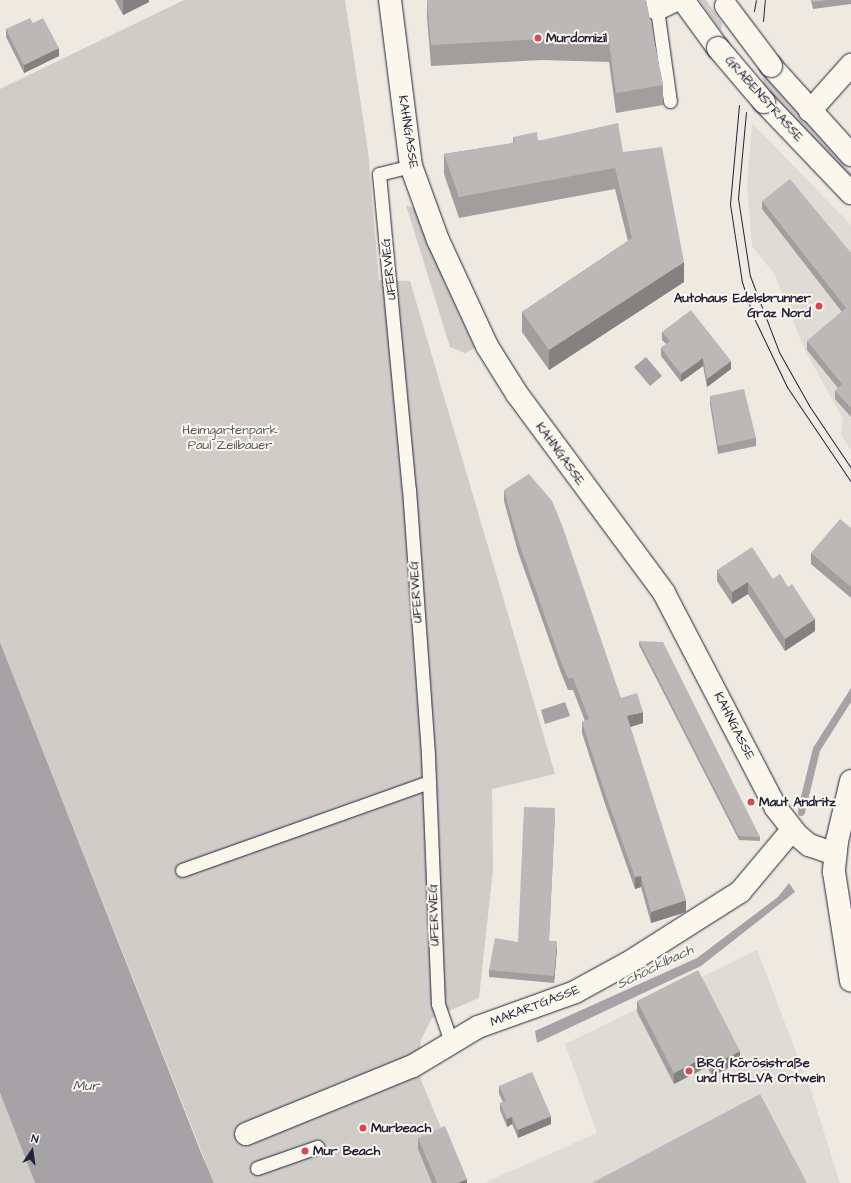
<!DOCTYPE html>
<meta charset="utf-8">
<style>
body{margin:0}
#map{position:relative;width:851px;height:1183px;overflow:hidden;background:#eeeae2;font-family:"Architects Daughter",sans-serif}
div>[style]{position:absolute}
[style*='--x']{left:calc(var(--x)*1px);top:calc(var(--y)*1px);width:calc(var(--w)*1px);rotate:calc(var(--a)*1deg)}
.built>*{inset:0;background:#dfdbd5}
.green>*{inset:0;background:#d0cdc9}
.water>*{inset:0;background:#a6a3a7}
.stream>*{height:7px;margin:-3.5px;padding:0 3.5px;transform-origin:3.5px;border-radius:3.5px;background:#a6a3a7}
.roads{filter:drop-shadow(0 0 1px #22223b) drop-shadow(0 0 1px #22223b)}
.service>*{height:13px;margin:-6.5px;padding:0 6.5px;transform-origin:6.5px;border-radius:6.5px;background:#fbf7ec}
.minor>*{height:22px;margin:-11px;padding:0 11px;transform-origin:11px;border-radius:11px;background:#fbf7ec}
.tertiary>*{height:22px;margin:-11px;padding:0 11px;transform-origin:11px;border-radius:11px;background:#fbf7ec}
.primary>*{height:22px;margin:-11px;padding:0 11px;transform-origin:11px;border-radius:11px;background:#fbf7ec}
.tram>*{height:1px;margin:-0.5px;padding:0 0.5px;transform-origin:0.5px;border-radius:0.5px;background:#22223b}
.bridges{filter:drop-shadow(0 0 1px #22223b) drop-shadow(0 0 1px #22223b)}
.primary-bridge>*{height:22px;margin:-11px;padding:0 11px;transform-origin:11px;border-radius:11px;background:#fbf7ec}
.wall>*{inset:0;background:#a29e9e}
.shaded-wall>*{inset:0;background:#848181}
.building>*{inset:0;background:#bcb8b8}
.dots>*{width:11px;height:11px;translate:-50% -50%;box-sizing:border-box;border:2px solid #fbf7ec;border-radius:50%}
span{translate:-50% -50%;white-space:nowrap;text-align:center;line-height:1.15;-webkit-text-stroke:4px #fbf7ec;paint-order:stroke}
.poi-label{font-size:13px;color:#22223b;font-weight:700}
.left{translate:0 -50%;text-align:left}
.right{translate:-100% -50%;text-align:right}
.street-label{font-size:13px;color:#22223b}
.park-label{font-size:13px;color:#565566}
.water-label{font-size:14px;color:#575666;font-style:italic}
.north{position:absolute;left:12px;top:1131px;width:40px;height:40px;-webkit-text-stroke:3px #fbf7ec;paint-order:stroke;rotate:13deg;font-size:11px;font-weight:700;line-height:16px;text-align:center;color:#22223b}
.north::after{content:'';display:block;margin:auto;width:14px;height:18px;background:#22223b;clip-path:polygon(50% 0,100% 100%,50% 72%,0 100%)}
</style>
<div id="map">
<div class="built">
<div style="clip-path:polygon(752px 123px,851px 225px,851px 450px,841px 435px,843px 419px,805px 350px,775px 275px,752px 246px,747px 185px)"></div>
<div style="clip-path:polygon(757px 950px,811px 1091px,840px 1183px,484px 1183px,597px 1133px,565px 1044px)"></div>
</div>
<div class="green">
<div style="clip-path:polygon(184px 0,345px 0,368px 151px,379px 280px,410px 281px,555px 774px,492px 789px,493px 870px,479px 998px,432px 1018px,421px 1040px,420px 1051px,255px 1118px,276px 1134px,293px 1122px,419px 1075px,464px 1183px,214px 1183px,0 642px,0 89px)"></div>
<div style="clip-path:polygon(699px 0,706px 0,722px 23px,721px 31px)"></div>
<div style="clip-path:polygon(764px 75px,851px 172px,851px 180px,762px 83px)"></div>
<div style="clip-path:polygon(406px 205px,418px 210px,444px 281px,475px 348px,465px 353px,450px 347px)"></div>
<div style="clip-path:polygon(0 1093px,35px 1183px,0 1183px)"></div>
</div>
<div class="water">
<div style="clip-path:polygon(646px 357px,662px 376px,650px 386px,634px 367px)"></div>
<div style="clip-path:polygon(0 642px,200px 1150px,214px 1183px,35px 1183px,0 1093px)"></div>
<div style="clip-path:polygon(851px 688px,851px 702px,820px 751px,806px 808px,798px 809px,813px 748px)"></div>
<div style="clip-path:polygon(565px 702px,570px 716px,545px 724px,541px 710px)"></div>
<div style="clip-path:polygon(789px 883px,795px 892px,701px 966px,537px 1043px,535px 1031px,697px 958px,778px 897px)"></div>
</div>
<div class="stream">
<div style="--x:801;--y:812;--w:13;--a:-77"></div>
</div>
<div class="roads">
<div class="service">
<div style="--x:657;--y:9;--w:93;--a:82"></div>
<div style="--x:411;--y:166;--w:33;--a:166"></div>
<div style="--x:379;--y:174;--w:316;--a:84.6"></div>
<div style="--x:409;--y:489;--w:268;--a:85.9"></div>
<div style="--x:428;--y:756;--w:248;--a:87.7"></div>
<div style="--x:438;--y:1004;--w:39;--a:71"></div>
<div style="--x:182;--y:870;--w:262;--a:-19.6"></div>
<div style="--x:257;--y:1168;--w:64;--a:-19.3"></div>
</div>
<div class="minor">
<div style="--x:390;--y:0;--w:167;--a:82.8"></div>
<div style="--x:411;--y:166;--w:79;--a:70"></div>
<div style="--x:438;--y:240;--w:117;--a:65.2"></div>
<div style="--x:487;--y:346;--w:57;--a:58"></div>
<div style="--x:517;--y:394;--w:247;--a:53.5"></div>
<div style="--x:664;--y:593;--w:242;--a:62.5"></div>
<div style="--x:776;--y:808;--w:34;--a:52"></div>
<div style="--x:797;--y:835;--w:16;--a:40"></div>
<div style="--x:809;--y:845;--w:28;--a:19"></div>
<div style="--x:638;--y:0;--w:21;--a:25"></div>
<div style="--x:657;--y:9;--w:21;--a:-25"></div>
<div style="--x:810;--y:111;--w:62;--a:-48.3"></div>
<div style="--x:246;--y:1134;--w:180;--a:-22.2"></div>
<div style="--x:413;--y:1066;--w:76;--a:-31"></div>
<div style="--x:478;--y:1027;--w:103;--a:-19.8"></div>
<div style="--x:575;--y:992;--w:60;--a:-28.7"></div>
<div style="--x:628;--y:963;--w:133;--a:-32.4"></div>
<div style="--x:740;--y:892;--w:81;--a:-50"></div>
</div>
<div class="tertiary">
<div style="--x:851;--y:781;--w:62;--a:103.1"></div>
<div style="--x:837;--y:841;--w:31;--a:96"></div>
<div style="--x:834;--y:872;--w:110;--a:81.1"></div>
</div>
<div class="primary">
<div style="--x:683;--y:0;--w:59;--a:53.9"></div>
<div style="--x:771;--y:66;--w:120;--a:48"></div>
<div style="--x:764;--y:102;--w:126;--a:46.3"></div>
</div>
</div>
<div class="tram">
<div style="--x:754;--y:11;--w:11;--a:-80"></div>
<div style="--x:763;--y:21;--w:21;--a:-85"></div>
<div style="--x:739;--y:105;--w:99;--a:95.2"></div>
<div style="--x:730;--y:204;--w:79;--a:81.3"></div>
<div style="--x:742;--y:282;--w:36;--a:72"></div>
<div style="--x:753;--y:316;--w:79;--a:64.4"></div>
<div style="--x:787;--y:387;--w:115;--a:56"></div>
<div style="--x:746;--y:112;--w:86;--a:95.3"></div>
<div style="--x:738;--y:198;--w:79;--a:81.3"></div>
<div style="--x:750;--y:276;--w:81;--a:69.1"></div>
<div style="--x:779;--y:352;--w:63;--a:60.6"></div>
<div style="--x:810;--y:407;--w:73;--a:56.1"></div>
</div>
<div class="bridges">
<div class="primary-bridge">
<div style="--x:726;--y:6;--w:75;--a:53.1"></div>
<div style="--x:718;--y:48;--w:71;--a:49.6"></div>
</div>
</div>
<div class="wall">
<div style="clip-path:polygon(115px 0,149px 0,149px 2px,123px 15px)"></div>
<div style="clip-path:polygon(427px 0,646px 0,663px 85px,663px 105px,616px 113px,609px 62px,542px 60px,431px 66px,427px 17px)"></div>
<div style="clip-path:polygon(811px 0,851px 0,851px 4px,813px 9px)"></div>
<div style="clip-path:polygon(33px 23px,59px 56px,24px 73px,6px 37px,6px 29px)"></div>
<div style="clip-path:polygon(513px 137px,623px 152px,684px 282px,549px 370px,522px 332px,522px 312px,628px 241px,615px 189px,459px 218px,444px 174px,444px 154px,513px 143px)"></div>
<div style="clip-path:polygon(762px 201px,851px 253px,851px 417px,835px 399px,835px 391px,838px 388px,807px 350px,807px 341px,842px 312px,762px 209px)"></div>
<div style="clip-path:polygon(662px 332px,731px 369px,707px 387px,703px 366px,681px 382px,661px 356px,661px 348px,666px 344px,662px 340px)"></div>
<div style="clip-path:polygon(710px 396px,756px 438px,756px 446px,718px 454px,710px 404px)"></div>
<div style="clip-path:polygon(504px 490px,621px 698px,643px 723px,630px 727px,686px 912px,651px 923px,641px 887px,635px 889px,605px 804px,582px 733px,582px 722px,585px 721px,573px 690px,568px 690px,561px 673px,518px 552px,504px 501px)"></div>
<div style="clip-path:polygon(851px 528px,851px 598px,811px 564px,811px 553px)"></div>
<div style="clip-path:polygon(717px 570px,773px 579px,815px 631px,785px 651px,748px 594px,732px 604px,717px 581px)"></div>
<div style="clip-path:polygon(639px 641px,760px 837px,760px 841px,739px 840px,639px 645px)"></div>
<div style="clip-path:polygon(555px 815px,549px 941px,557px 948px,554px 983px,489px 977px,489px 970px,518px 942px)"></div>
<div style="clip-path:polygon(637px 1001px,740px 1062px,712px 1076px,707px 1067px,674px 1084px,637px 1012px)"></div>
<div style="clip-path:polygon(499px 1086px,551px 1124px,518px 1138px,512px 1124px,507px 1127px,500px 1110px,500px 1103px,503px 1102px,499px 1094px)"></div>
<div style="clip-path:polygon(418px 1138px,467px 1183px,432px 1183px,418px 1149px)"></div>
</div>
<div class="shaded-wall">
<div style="clip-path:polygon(123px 0,149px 0,149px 2px,123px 15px)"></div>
<div style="clip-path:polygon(59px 48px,59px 56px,24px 73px,24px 65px)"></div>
<div style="clip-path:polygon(684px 262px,684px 282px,549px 370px,549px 350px)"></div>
<div style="clip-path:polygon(703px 358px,703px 366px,681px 382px,681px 374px)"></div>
<div style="clip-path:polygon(731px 361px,731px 369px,707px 387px,707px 379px)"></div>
<div style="clip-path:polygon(748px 582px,748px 594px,732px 604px,732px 592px)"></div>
<div style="clip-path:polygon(815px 619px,815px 631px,785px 651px,785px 639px)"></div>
<div style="clip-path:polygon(643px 712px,643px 723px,627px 728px,627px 716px)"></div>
<div style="clip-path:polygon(641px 876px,641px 887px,635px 889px,635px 877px)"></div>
<div style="clip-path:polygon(686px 900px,686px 912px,651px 923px,651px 912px)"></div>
<div style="clip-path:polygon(557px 941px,557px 948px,554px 983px,554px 976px)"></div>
<div style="clip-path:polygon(740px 1051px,740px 1062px,712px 1076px,712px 1065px)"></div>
<div style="clip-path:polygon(707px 1056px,707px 1067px,674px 1084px,674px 1073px)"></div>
<div style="clip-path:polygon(551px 1116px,551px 1124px,518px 1138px,518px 1130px)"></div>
<div style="clip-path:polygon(512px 1117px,512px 1124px,507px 1127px,507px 1119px)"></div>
<div style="clip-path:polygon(467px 1179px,467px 1183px,458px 1183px)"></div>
</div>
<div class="building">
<div style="clip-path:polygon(427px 0,646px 0,663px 85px,616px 93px,609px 42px,542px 39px,431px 45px)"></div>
<div style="clip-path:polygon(812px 0,828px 0,813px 2px)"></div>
<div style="clip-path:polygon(30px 18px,33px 23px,43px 18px,59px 48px,24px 65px,6px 29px)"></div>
<div style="clip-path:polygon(618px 123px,623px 152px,662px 147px,684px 262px,549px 350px,522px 312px,632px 238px,615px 168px,459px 197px,444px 154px,515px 143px,513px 137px,537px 132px,538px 141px)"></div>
<div style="clip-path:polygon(790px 179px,851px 253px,851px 408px,835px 391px,842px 384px,807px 341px,846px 308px,762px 201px)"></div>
<div style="clip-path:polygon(691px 310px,731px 361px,707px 379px,703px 358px,681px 374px,661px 348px,670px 341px,662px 332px)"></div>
<div style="clip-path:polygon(744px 389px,756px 438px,718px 446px,710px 396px)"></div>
<div style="clip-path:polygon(529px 474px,552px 501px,562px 525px,621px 698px,637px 693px,643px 712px,627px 716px,686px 900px,651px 912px,641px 876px,635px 877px,605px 793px,582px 722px,589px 719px,573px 678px,568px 678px,561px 662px,518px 540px,504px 490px)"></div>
<div style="clip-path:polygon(840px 519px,851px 528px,851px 587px,811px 553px)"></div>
<div style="clip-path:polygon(752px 547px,773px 579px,780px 574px,788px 587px,792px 584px,815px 619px,785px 639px,748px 582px,732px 592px,717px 570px)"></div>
<div style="clip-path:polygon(639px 641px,663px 642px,760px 837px,739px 836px)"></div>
<div style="clip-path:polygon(524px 807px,555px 808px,549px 941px,557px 941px,554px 976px,489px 970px,495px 938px,518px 942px)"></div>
<div style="clip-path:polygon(698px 970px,740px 1051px,712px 1065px,707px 1056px,674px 1073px,637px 1001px)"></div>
<div style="clip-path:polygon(532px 1072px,551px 1116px,518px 1130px,512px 1117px,507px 1119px,500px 1103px,506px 1101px,499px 1086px)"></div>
<div style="clip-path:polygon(760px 1094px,807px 1183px,592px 1183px)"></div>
<div style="clip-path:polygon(445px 1126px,467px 1179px,458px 1183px,437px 1183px,418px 1138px)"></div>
</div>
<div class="dots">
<div style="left:538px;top:38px;background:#d1495b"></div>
<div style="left:819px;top:306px;background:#d1495b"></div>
<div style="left:751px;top:802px;background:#d1495b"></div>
<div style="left:689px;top:1071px;background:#d1495b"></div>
<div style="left:363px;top:1128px;background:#d1495b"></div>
<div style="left:305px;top:1151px;background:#d1495b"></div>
</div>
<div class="poi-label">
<span class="left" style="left:546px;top:38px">Murdomizil</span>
<span class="right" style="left:811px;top:306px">Autohaus Edelsbrunner<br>Graz Nord</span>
<span class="left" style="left:759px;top:802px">Maut Andritz</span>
<span class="left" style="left:697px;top:1071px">BRG Körösistraße<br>und HTBLVA Ortwein</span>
<span class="left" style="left:371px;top:1128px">Murbeach</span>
<span class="left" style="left:313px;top:1151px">Mur Beach</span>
</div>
<div class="street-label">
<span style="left:764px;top:99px;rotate:48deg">GRABENSTRASSE</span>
<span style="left:408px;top:132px;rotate:81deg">KAHNGASSE</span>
<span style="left:389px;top:269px;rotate:-96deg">UFERWEG</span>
<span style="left:560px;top:454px;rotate:54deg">KAHNGASSE</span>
<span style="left:416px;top:592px;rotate:-94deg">UFERWEG</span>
<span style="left:734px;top:726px;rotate:63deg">KAHNGASSE</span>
<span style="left:434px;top:915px;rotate:-92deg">UFERWEG</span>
<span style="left:535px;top:1006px;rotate:-21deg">MAKARTGASSE</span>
</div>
<div class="park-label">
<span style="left:230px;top:438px">Heimgartenpark<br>Paul Zeilbauer</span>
</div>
<div class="water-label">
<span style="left:655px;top:967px;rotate:-26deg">Schöcklbach</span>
<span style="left:86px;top:1086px">Mur</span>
</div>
<div class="north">N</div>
</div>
